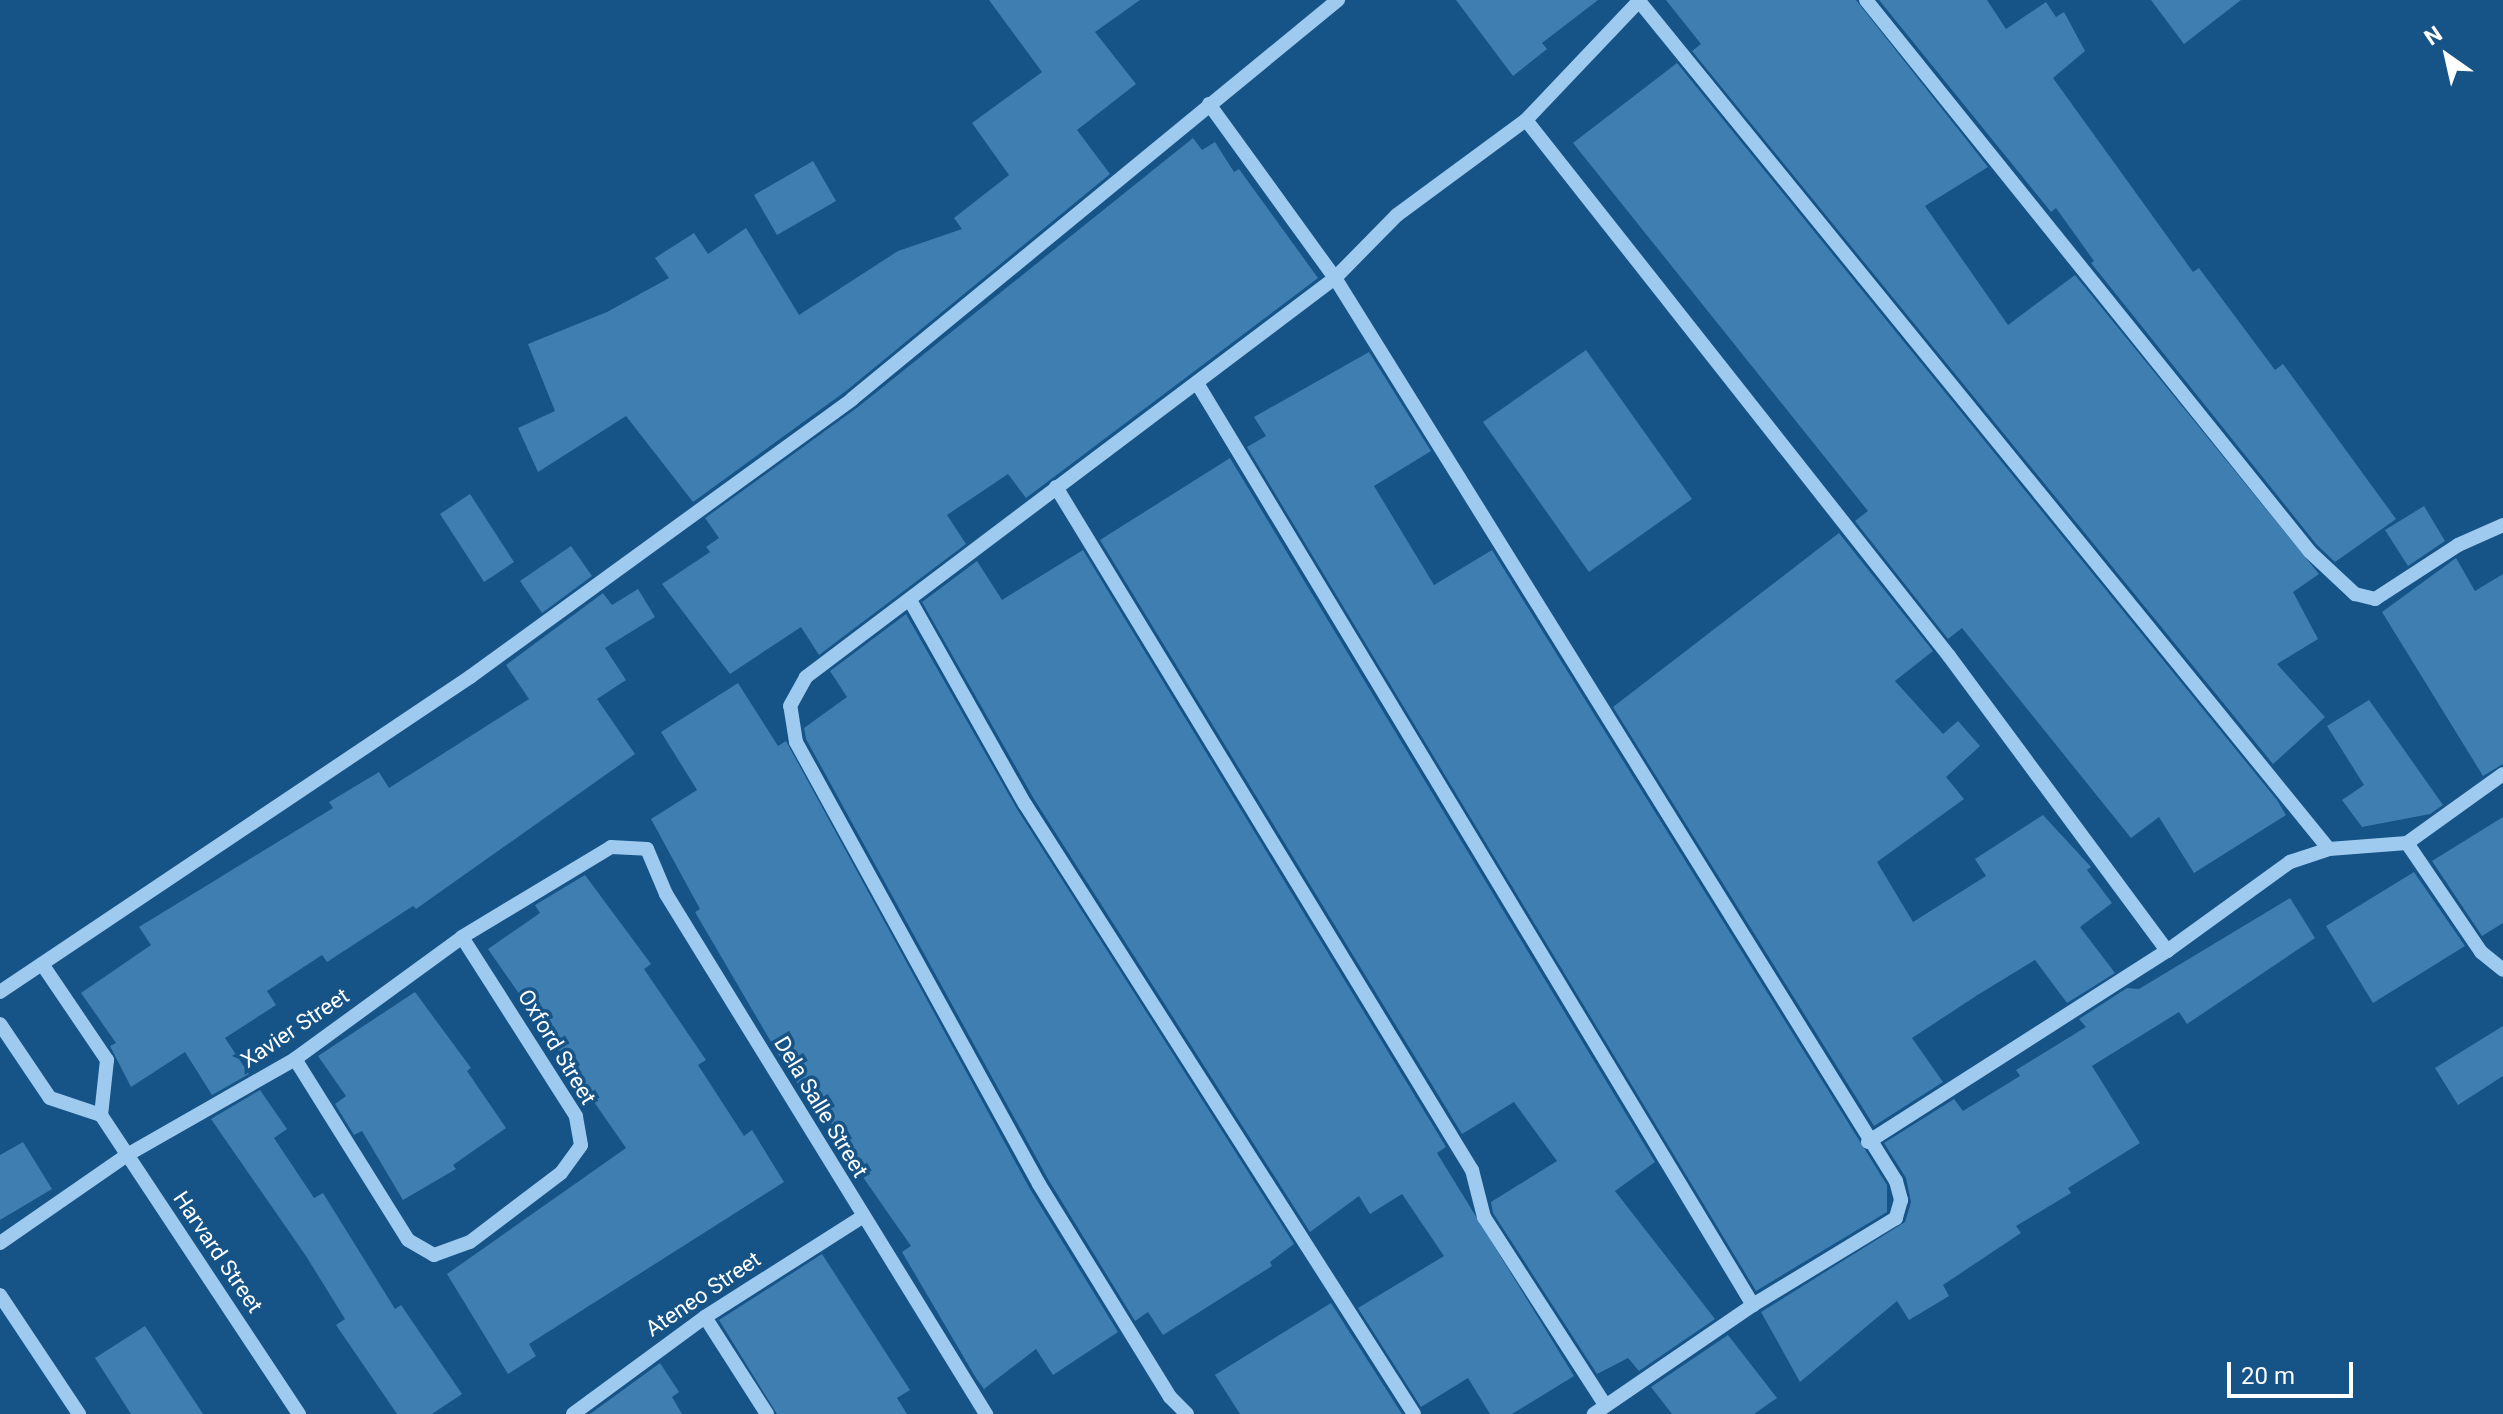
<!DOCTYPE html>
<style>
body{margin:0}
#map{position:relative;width:2503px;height:1414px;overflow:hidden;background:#165387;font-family:Roboto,sans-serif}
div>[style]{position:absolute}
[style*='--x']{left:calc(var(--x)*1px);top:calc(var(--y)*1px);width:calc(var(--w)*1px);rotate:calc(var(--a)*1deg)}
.building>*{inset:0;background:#3e7eb1}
.minor>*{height:14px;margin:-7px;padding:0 7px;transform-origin:7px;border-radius:7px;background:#9dcaee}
span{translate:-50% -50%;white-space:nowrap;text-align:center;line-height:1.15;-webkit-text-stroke:7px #165387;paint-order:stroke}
.street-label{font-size:22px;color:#fff}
.north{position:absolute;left:2407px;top:16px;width:80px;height:80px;-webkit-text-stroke:6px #165387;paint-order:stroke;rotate:326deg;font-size:22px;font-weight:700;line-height:32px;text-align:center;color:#fff}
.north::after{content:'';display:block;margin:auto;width:28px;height:36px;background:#fff;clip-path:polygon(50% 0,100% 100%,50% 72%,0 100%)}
.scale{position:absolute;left:2227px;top:1362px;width:126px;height:36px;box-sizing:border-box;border:4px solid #fff;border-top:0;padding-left:10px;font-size:24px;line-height:28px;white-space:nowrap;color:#fff;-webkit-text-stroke:6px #165387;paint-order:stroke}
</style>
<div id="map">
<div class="building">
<div style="clip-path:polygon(989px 0,1140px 0,1095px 32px,1136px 84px,1077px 130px,1110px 174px,846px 391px,693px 502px,626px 416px,538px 472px,518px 428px,555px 411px,528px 344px,607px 312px,669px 278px,655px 258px,694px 233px,708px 254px,746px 228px,799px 315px,898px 251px,962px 229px,954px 218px,1009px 175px,972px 123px,1042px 72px)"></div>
<div style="clip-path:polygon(1456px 0,1598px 0,1542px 43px,1547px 49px,1513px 76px)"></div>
<div style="clip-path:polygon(1666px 0,1856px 0,1988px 167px,1925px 206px,2008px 325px,2075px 275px,2319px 574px,2293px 592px,2318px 639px,2277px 664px,2325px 717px,2273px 764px,1692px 51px,1701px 44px)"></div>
<div style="clip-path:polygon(1879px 0,1987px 0,2006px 29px,2046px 2px,2056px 17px,2064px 12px,2085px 51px,2053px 78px,2193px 272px,2199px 268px,2275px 370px,2283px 364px,2396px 519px,2335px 562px,2317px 545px,2091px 263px,2094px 261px,2056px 208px,2051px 212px)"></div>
<div style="clip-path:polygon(2151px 0,2241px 0,2184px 44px)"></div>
<div style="clip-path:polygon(1677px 63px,2277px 800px,2286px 815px,2194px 873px,2159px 817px,2131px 838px,1962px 628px,1948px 639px,1855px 521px,1868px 511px,1573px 143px)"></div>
<div style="clip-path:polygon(1193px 138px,1202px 150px,1215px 142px,1234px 172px,1239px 169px,1318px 278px,1026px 498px,1008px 474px,947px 515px,966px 544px,819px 655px,801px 627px,730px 674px,662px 584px,710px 552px,706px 547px,719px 538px,705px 518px,858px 407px)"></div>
<div style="clip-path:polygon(813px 161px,836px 201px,777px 235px,754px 195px)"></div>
<div style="clip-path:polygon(1586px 350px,1692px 499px,1589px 572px,1483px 422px)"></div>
<div style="clip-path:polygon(1369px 352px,1431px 451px,1374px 486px,1434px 585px,1492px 550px,1887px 1185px,1887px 1212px,1756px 1291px,1247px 447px,1266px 436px,1254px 417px)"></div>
<div style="clip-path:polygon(1230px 458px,1655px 1162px,1615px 1191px,1715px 1319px,1639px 1371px,1628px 1358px,1597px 1374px,1493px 1213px,1491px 1202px,1557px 1161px,1514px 1102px,1462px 1134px,1100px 540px)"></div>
<div style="clip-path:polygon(470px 494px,514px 562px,484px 582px,440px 514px)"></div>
<div style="clip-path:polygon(2424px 506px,2445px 541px,2408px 566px,2385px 530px)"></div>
<div style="clip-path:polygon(1839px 533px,1933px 651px,1895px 681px,1943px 734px,1958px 721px,1980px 746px,1946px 777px,1964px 799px,1877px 862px,1913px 922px,1986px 876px,1975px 859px,2043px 815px,2091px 867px,2087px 870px,2112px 903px,2080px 927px,2115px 973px,2067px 1003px,2035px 960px,1976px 996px,1912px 1038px,1943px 1082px,1874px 1126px,1613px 707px)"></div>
<div style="clip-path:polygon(571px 546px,592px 576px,542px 613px,520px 581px)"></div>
<div style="clip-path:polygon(1083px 550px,1446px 1147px,1437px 1153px,1574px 1376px,1512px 1414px,1490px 1414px,1468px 1378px,1421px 1407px,1358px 1308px,1444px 1256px,1402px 1194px,1370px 1214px,1359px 1196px,1310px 1232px,1034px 799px,922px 602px,977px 561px,1002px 600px)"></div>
<div style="clip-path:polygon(2456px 558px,2475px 591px,2503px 574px,2503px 764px,2483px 776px,2382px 612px)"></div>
<div style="clip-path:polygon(638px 589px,655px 617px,605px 648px,626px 680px,597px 699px,635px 754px,416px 909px,413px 906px,327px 962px,322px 955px,267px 991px,276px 1005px,225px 1038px,249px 1074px,212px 1095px,185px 1052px,131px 1087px,110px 1046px,116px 1043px,81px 993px,151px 945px,139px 927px,333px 808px,329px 802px,379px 772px,389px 788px,529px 699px,506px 665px,603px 593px,612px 605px)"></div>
<div style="clip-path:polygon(906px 614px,1017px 809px,1294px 1244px,1270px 1262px,1272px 1266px,1163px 1335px,1148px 1312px,1135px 1321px,1048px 1179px,806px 739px,804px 728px,847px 697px,830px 671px)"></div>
<div style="clip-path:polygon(738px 683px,778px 746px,786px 741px,1030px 1189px,1118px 1332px,1053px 1375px,1036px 1349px,984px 1389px,976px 1378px,902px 1252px,911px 1246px,784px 1064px,695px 912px,700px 909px,651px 819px,697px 790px,661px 732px)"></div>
<div style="clip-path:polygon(2369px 700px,2443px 805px,2430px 814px,2362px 827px,2342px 800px,2364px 785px,2327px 726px)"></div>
<div style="clip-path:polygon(2503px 817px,2503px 923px,2482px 936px,2432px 861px)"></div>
<div style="clip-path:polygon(2414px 872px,2465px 946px,2373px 1003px,2326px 926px)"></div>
<div style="clip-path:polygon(585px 875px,651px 964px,644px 969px,706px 1060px,698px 1065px,744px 1136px,752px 1130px,784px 1182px,529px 1344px,536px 1356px,508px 1374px,447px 1274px,626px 1148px,488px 949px,540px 913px,535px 905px)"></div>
<div style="clip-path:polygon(2290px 898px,2315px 938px,2187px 1024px,2179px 1012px,2092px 1066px,2140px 1143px,2068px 1188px,2071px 1193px,2016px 1226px,2021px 1233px,1943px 1285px,1949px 1296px,1909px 1320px,1897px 1301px,1800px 1382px,1761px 1312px,1905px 1222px,1911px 1202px,1906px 1178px,1884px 1143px,1954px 1099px,1963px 1111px,2020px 1076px,2016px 1070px,2086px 1027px,2079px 1019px,2127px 988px,2139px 989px)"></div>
<div style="clip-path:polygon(415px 992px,471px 1068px,467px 1071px,506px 1128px,453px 1165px,456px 1169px,403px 1200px,362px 1131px,354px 1135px,335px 1104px,346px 1096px,318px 1056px)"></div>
<div style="clip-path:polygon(2503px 1026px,2503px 1076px,2458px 1105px,2435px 1068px)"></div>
<div style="clip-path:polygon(260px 1090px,287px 1129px,274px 1138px,314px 1198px,323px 1193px,395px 1309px,401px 1305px,462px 1394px,432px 1414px,397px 1414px,336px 1325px,345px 1319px,306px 1256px,211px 1119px)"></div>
<div style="clip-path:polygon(23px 1142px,52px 1189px,0 1220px,0 1155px)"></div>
<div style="clip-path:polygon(822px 1254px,910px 1390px,897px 1398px,907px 1414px,777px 1414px,719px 1320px)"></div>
<div style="clip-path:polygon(1331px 1303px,1402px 1414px,1240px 1414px,1215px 1375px)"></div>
<div style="clip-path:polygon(145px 1326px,203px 1414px,131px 1414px,95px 1358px)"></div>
<div style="clip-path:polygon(1728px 1335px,1777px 1398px,1754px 1414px,1672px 1414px,1651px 1387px)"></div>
<div style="clip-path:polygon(660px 1363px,679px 1392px,672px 1397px,682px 1414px,590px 1414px)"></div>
</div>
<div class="minor">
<div style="--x:1866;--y:0;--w:708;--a:51.19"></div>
<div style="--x:2310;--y:552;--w:62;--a:43"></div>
<div style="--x:2355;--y:594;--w:21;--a:14"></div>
<div style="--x:2375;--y:599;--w:99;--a:-33"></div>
<div style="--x:2458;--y:545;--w:49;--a:-24"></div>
<div style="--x:1639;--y:1;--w:1093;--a:50.87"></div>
<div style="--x:1209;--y:104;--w:215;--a:54.1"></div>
<div style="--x:1335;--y:278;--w:1063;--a:58.15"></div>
<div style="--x:1896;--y:1181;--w:20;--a:75"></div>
<div style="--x:1901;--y:1200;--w:19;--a:106"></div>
<div style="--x:1896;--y:1218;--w:167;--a:148.7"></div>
<div style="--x:1753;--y:1305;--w:193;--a:145.6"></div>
<div style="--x:1526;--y:120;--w:683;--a:51.72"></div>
<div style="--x:1949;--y:656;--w:367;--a:53.5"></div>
<div style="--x:1197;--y:383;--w:1077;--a:58.91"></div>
<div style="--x:1056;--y:487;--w:800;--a:58.66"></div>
<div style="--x:1472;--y:1170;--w:49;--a:75.7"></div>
<div style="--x:1484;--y:1217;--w:224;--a:57.2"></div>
<div style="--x:911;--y:602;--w:232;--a:60.6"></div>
<div style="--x:1025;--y:804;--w:723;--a:57.47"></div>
<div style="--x:2407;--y:843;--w:132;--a:55.8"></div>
<div style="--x:2481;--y:952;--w:28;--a:39"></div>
<div style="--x:42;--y:964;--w:116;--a:55.9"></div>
<div style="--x:107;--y:1060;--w:55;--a:96.2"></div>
<div style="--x:0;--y:992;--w:566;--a:-33.83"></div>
<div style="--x:470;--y:677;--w:472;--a:-36"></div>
<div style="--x:852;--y:399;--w:629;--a:-39.39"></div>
<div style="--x:0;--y:1024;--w:89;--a:56"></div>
<div style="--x:50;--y:1098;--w:54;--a:18.4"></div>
<div style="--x:101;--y:1115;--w:359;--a:56.5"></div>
<div style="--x:295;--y:1059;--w:213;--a:58"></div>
<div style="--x:408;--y:1240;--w:30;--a:30"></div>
<div style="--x:434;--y:1255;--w:38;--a:-20"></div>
<div style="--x:470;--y:1242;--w:114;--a:-37.2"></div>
<div style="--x:561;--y:1173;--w:34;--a:-54"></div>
<div style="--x:581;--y:1145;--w:29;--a:-100"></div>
<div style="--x:576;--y:1116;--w:212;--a:-122.5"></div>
<div style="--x:1868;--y:1142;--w:355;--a:-32.6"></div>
<div style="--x:2167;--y:951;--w:152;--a:-35.9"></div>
<div style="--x:2290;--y:862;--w:41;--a:-18.4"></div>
<div style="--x:2329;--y:849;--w:78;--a:-4.4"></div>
<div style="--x:2407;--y:843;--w:118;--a:-35.7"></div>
<div style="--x:0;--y:1243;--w:155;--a:-34.7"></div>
<div style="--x:127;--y:1155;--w:193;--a:-29.7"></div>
<div style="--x:295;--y:1059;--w:207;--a:-36.1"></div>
<div style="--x:462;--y:937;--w:174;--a:-31.1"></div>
<div style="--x:611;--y:847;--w:36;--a:3"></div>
<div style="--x:647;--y:849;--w:49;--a:67.1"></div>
<div style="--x:666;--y:894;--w:611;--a:58.39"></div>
<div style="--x:0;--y:1295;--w:143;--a:56.4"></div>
<div style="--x:705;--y:1317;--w:115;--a:57.4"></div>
<div style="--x:573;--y:1414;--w:164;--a:-36.3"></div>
<div style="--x:705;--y:1317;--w:186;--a:-32.5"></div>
<div style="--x:1187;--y:1414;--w:24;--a:-135"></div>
<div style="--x:1170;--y:1397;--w:250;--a:-121.6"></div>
<div style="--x:1039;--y:1184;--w:504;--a:-118.8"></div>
<div style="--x:796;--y:742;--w:36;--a:-99"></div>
<div style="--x:790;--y:706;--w:33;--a:-61"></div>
<div style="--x:806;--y:677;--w:663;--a:-37.03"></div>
<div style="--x:1335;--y:278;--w:88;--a:-45.5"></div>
<div style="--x:1397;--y:215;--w:160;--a:-36.4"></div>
<div style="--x:1526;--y:120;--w:166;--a:-46.5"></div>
</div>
<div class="street-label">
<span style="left:295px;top:1028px;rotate:-34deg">Xavier Street</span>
<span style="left:557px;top:1047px;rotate:59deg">Oxford Street</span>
<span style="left:821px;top:1107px;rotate:59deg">Dela Salle Street</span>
<span style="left:218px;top:1252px;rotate:56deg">Harvard Street</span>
<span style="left:703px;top:1294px;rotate:-34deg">Ateneo Street</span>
</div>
<div class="north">N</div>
<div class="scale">20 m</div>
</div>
